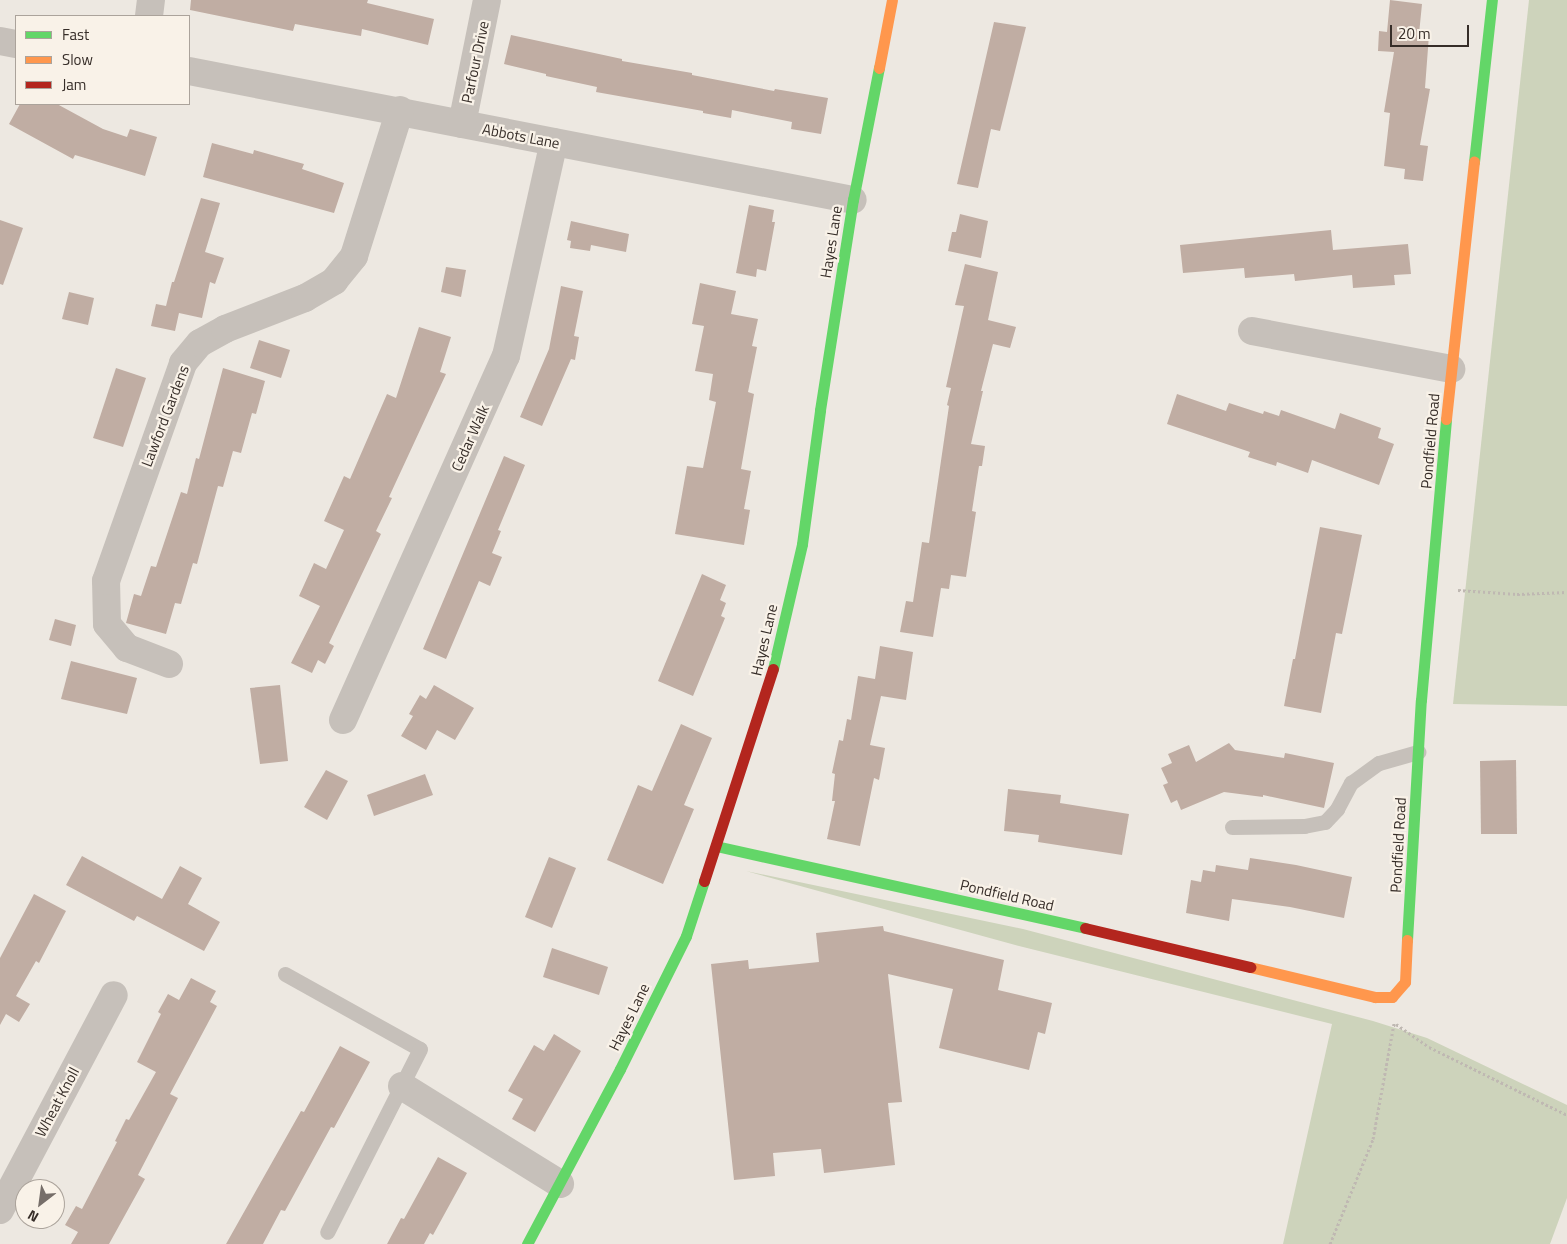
<!DOCTYPE html>
<style>
body{margin:0}
#map{position:relative;width:1567px;height:1244px;overflow:hidden;background:#ede8e1;font-family:"Titillium Web",sans-serif}
div>[style]{position:absolute}
[style*='--x']{left:calc(var(--x)*1px);top:calc(var(--y)*1px);width:calc(var(--w)*1px);rotate:calc(var(--a)*1deg)}
.green>*{inset:0;background:#cdd3bb}
.building>*{inset:0;background:#c0ada3}
.path>*{height:3px;margin-top:-1.5px;transform-origin:0;background:repeating-linear-gradient(90deg,#bfb8b2 0 2.5px,transparent 0 5px)}
.lane>*{height:15px;margin:-7.5px;padding:0 7.5px;transform-origin:7.5px;border-radius:7.5px;background:#c6c0ba}
.street>*{height:28px;margin:-14px;padding:0 14px;transform-origin:14px;border-radius:14px;background:#c6c0ba}
.fast>*{height:11px;margin:-5.5px;padding:0 5.5px;transform-origin:5.5px;border-radius:5.5px;background:#63d668}
.slow>*{height:11px;margin:-5.5px;padding:0 5.5px;transform-origin:5.5px;border-radius:5.5px;background:#ff974d}
.jam>*{height:11px;margin:-5.5px;padding:0 5.5px;transform-origin:5.5px;border-radius:5.5px;background:#b3261e}
span{translate:-50% -50%;white-space:nowrap;text-align:center;line-height:1.15;-webkit-text-stroke:4.5px #f9f2e8;paint-order:stroke}
.street-label{font-size:15px;color:#362d28}
.legend{position:absolute;left:15px;top:15px;width:175px;height:90px;box-sizing:border-box;background:#f9f2e8;border:1px solid #aba39b;margin:0;padding:6px 9px;list-style:none;font-size:15px;color:#362d28}
.legend li{display:flex;align-items:center;gap:10px;height:25px}
.legend b{width:25px;border:1px solid #aba39b}
.north{position:absolute;left:15px;top:1179px;width:50px;height:50px;box-sizing:border-box;background:#f9f2e8;border:1px solid #aba39b;border-radius:50%;rotate:210deg;font-size:14px;font-weight:700;line-height:20px;text-align:center;color:#362d28}
.north::after{content:'';display:block;margin:auto;width:18px;height:22px;background:#766e69;clip-path:polygon(50% 0,100% 100%,50% 72%,0 100%)}
.scale{position:absolute;left:1390px;top:25px;width:79px;height:22px;box-sizing:border-box;border:2px solid #362d28;border-top:0;padding-left:6px;font-size:15px;line-height:18px;white-space:nowrap;color:#362d28;-webkit-text-stroke:4px #f9f2e8;paint-order:stroke}
</style>
<div id="map">
<div class="green">
<div style="clip-path:polygon(1529px 0,1567px 0,1567px 706px,1453px 704px)"></div>
<div style="clip-path:polygon(746px 871px,1023px 929px,1373px 1021px,1427px 1038px,1567px 1105px,1567px 1198px,1550px 1244px,1283px 1244px,1332px 1024px,1019px 946px)"></div>
</div>
<div class="building">
<div style="clip-path:polygon(191px 0,368px 0,367px 3px,434px 19px,428px 45px,362px 29px,361px 36px,295px 24px,293px 31px,190px 10px)"></div>
<div style="clip-path:polygon(1390px 0,1422px 4px,1419px 34px,1429px 35px,1425px 88px,1430px 89px,1420px 145px,1428px 146px,1423px 181px,1404px 179px,1405px 169px,1384px 166px,1390px 113px,1384px 112px,1394px 52px,1378px 51px,1379px 31px,1387px 32px)"></div>
<div style="clip-path:polygon(994px 22px,1026px 27px,1000px 131px,991px 129px,978px 188px,957px 184px)"></div>
<div style="clip-path:polygon(511px 35px,622px 59px,622px 61px,692px 73px,692px 75px,774px 91px,775px 89px,828px 98px,821px 134px,791px 129px,792px 122px,732px 110px,731px 118px,703px 113px,703px 111px,596px 92px,597px 87px,546px 76px,546px 74px,504px 64px)"></div>
<div style="clip-path:polygon(20px 104px,57px 104px,103px 129px,127px 137px,130px 129px,157px 137px,145px 176px,75px 155px,73px 159px,9px 124px)"></div>
<div style="clip-path:polygon(212px 143px,253px 154px,254px 150px,304px 164px,302px 169px,344px 183px,334px 213px,203px 177px)"></div>
<div style="clip-path:polygon(201px 198px,220px 203px,205px 252px,224px 258px,215px 284px,210px 282px,202px 318px,179px 313px,175px 331px,151px 326px,156px 304px,166px 306px,172px 282px,174px 282px)"></div>
<div style="clip-path:polygon(749px 205px,774px 210px,772px 222px,775px 222px,766px 271px,757px 269px,756px 277px,736px 273px)"></div>
<div style="clip-path:polygon(960px 214px,988px 221px,981px 258px,948px 251px,952px 232px,956px 232px)"></div>
<div style="clip-path:polygon(0 220px,23px 228px,3px 285px,0 284px)"></div>
<div style="clip-path:polygon(571px 221px,629px 234px,626px 252px,591px 245px,590px 251px,570px 248px,571px 241px,567px 240px)"></div>
<div style="clip-path:polygon(1331px 230px,1333px 250px,1408px 244px,1411px 274px,1394px 275px,1395px 285px,1353px 288px,1352px 275px,1295px 281px,1294px 274px,1245px 278px,1244px 268px,1183px 273px,1180px 245px)"></div>
<div style="clip-path:polygon(965px 264px,998px 272px,988px 320px,1016px 327px,1010px 348px,993px 344px,981px 391px,983px 391px,971px 444px,985px 446px,982px 466px,979px 466px,972px 511px,976px 512px,966px 577px,951px 575px,949px 589px,941px 588px,933px 637px,900px 632px,906px 601px,913px 602px,922px 542px,929px 543px,949px 406px,947px 405px,951px 388px,946px 387px,964px 306px,955px 305px)"></div>
<div style="clip-path:polygon(446px 267px,466px 270px,461px 297px,441px 292px)"></div>
<div style="clip-path:polygon(700px 283px,736px 291px,731px 314px,758px 319px,752px 346px,757px 347px,748px 392px,754px 394px,741px 469px,751px 471px,744px 509px,750px 510px,744px 545px,675px 534px,687px 466px,703px 468px,716px 402px,709px 400px,713px 374px,695px 371px,704px 326px,692px 324px)"></div>
<div style="clip-path:polygon(561px 286px,583px 291px,574px 336px,579px 337px,575px 360px,571px 359px,542px 426px,520px 417px,549px 349px)"></div>
<div style="clip-path:polygon(69px 292px,94px 298px,88px 325px,62px 319px)"></div>
<div style="clip-path:polygon(419px 327px,451px 337px,440px 372px,446px 374px,389px 497px,392px 498px,376px 531px,381px 534px,329px 643px,334px 646px,325px 664px,318px 660px,312px 673px,291px 663px,320px 606px,299px 596px,314px 563px,326px 569px,344px 530px,324px 521px,344px 476px,350px 479px,387px 394px,396px 398px)"></div>
<div style="clip-path:polygon(259px 340px,290px 350px,281px 378px,250px 368px)"></div>
<div style="clip-path:polygon(116px 368px,146px 378px,123px 447px,93px 438px)"></div>
<div style="clip-path:polygon(223px 368px,265px 381px,256px 414px,252px 413px,241px 453px,233px 451px,223px 487px,218px 486px,197px 564px,193px 563px,181px 604px,175px 603px,166px 634px,126px 623px,134px 594px,141px 596px,151px 566px,156px 567px,181px 492px,187px 494px,196px 458px,199px 459px)"></div>
<div style="clip-path:polygon(1177px 394px,1226px 411px,1229px 403px,1263px 414px,1264px 411px,1279px 416px,1281px 410px,1335px 429px,1340px 413px,1381px 428px,1378px 438px,1394px 444px,1379px 485px,1312px 460px,1308px 473px,1277px 462px,1276px 466px,1248px 457px,1250px 452px,1167px 424px)"></div>
<div style="clip-path:polygon(504px 456px,525px 465px,498px 530px,501px 531px,492px 553px,502px 557px,490px 586px,479px 581px,446px 659px,423px 649px)"></div>
<div style="clip-path:polygon(1320px 527px,1362px 535px,1342px 634px,1336px 633px,1321px 713px,1284px 706px,1293px 659px,1295px 659px)"></div>
<div style="clip-path:polygon(702px 574px,726px 585px,720px 600px,726px 603px,721px 616px,725px 618px,693px 696px,658px 681px)"></div>
<div style="clip-path:polygon(55px 619px,76px 625px,71px 646px,49px 640px)"></div>
<div style="clip-path:polygon(880px 646px,913px 652px,906px 700px,881px 696px,870px 745px,885px 748px,879px 780px,874px 778px,860px 846px,827px 839px,835px 801px,832px 801px,835px 774px,832px 773px,839px 740px,843px 741px,847px 719px,851px 720px,858px 676px,875px 679px)"></div>
<div style="clip-path:polygon(71px 661px,137px 678px,127px 714px,61px 699px)"></div>
<div style="clip-path:polygon(280px 685px,288px 761px,260px 764px,250px 688px)"></div>
<div style="clip-path:polygon(434px 685px,474px 708px,455px 740px,437px 730px,426px 750px,401px 736px,413px 716px,409px 714px,420px 695px,426px 699px)"></div>
<div style="clip-path:polygon(681px 724px,712px 738px,684px 805px,694px 809px,663px 884px,607px 860px,638px 785px,652px 791px)"></div>
<div style="clip-path:polygon(1229px 743px,1235px 750px,1284px 758px,1285px 753px,1334px 763px,1324px 808px,1263px 795px,1263px 797px,1224px 792px,1181px 810px,1177px 800px,1171px 803px,1163px 785px,1168px 783px,1161px 768px,1172px 763px,1168px 754px,1189px 745px,1196px 762px)"></div>
<div style="clip-path:polygon(1516px 760px,1517px 834px,1481px 834px,1480px 761px)"></div>
<div style="clip-path:polygon(326px 770px,348px 781px,327px 820px,304px 807px)"></div>
<div style="clip-path:polygon(425px 774px,433px 795px,374px 816px,367px 795px)"></div>
<div style="clip-path:polygon(1008px 789px,1061px 795px,1060px 803px,1129px 814px,1122px 855px,1038px 842px,1039px 835px,1004px 831px)"></div>
<div style="clip-path:polygon(82px 856px,162px 899px,180px 866px,202px 878px,188px 904px,220px 922px,204px 951px,137px 916px,134px 921px,66px 885px)"></div>
<div style="clip-path:polygon(549px 857px,576px 868px,552px 928px,525px 917px)"></div>
<div style="clip-path:polygon(1250px 858px,1296px 865px,1352px 877px,1344px 918px,1290px 907px,1232px 899px,1229px 921px,1186px 913px,1191px 880px,1201px 882px,1203px 870px,1215px 872px,1216px 865px,1248px 870px)"></div>
<div style="clip-path:polygon(34px 894px,66px 911px,39px 963px,36px 961px,16px 996px,30px 1004px,19px 1022px,6px 1014px,0 1025px,0 958px)"></div>
<div style="clip-path:polygon(883px 926px,884px 931px,1004px 960px,998px 990px,1052px 1003px,1045px 1034px,1038px 1032px,1029px 1070px,939px 1048px,953px 989px,888px 974px,902px 1102px,888px 1103px,895px 1165px,824px 1173px,821px 1149px,773px 1153px,775px 1176px,734px 1180px,711px 964px,748px 960px,749px 969px,819px 962px,816px 933px)"></div>
<div style="clip-path:polygon(552px 948px,608px 967px,599px 995px,543px 977px)"></div>
<div style="clip-path:polygon(191px 978px,216px 991px,210px 1002px,217px 1006px,170px 1094px,178px 1098px,138px 1175px,145px 1179px,109px 1244px,71px 1244px,78px 1232px,65px 1225px,76px 1206px,82px 1209px,117px 1142px,115px 1141px,126px 1119px,129px 1120px,156px 1072px,137px 1062px,161px 1014px,158px 1012px,168px 994px,179px 1000px)"></div>
<div style="clip-path:polygon(554px 1034px,581px 1051px,535px 1132px,512px 1119px,523px 1099px,508px 1091px,534px 1045px,544px 1051px)"></div>
<div style="clip-path:polygon(340px 1046px,370px 1062px,334px 1128px,331px 1127px,285px 1211px,281px 1210px,263px 1244px,226px 1244px,301px 1111px,304px 1112px)"></div>
<div style="clip-path:polygon(438px 1157px,467px 1173px,433px 1235px,430px 1233px,424px 1244px,387px 1244px,401px 1218px,404px 1219px)"></div>
</div>
<div class="path">
<div style="--x:1458;--y:590;--w:59;--a:3.9"></div>
<div style="--x:1517;--y:594;--w:50;--a:-2.3"></div>
<div style="--x:1396;--y:1024;--w:40;--a:34.9"></div>
<div style="--x:1429;--y:1047;--w:154;--a:26.2"></div>
<div style="--x:1330;--y:1244;--w:113;--a:-67.7"></div>
<div style="--x:1373;--y:1139;--w:118;--a:-79.7"></div>
</div>
<div class="lane">
<div style="--x:1232;--y:827;--w:72;--a:-0.8"></div>
<div style="--x:1304;--y:826;--w:21;--a:-11"></div>
<div style="--x:1325;--y:822;--w:18;--a:-47"></div>
<div style="--x:1337;--y:809;--w:30;--a:-62"></div>
<div style="--x:1351;--y:783;--w:34;--a:-36"></div>
<div style="--x:1379;--y:763;--w:41;--a:-15.8"></div>
<div style="--x:285;--y:974;--w:154;--a:29.1"></div>
<div style="--x:420;--y:1049;--w:205;--a:116.9"></div>
</div>
<div class="street">
<div style="--x:149;--y:16;--w:16;--a:-83"></div>
<div style="--x:0;--y:41;--w:16;--a:11"></div>
<div style="--x:189;--y:71;--w:676;--a:10.99"></div>
<div style="--x:462;--y:124;--w:126;--a:-78.6"></div>
<div style="--x:1252;--y:331;--w:203;--a:10.8"></div>
<div style="--x:169;--y:664;--w:45;--a:-159.1"></div>
<div style="--x:127;--y:648;--w:31;--a:-130"></div>
<div style="--x:107;--y:624;--w:43;--a:-91.3"></div>
<div style="--x:106;--y:581;--w:231;--a:-70.5"></div>
<div style="--x:183;--y:363;--w:26;--a:-50"></div>
<div style="--x:200;--y:343;--w:29;--a:-29"></div>
<div style="--x:225;--y:329;--w:86;--a:-21.2"></div>
<div style="--x:305;--y:298;--w:34;--a:-30"></div>
<div style="--x:334;--y:281;--w:32;--a:-51"></div>
<div style="--x:354;--y:256;--w:153;--a:-72.5"></div>
<div style="--x:343;--y:720;--w:399;--a:-65.9"></div>
<div style="--x:506;--y:356;--w:219;--a:-77.4"></div>
<div style="--x:402;--y:1086;--w:186;--a:31.8"></div>
<div style="--x:0;--y:1210;--w:243;--a:-62.1"></div>
</div>
<div class="fast">
<div style="--x:1474;--y:162;--w:163;--a:-83.7"></div>
<div style="--x:773;--y:669;--w:128;--a:-76.9"></div>
<div style="--x:802;--y:544;--w:135;--a:-82.3"></div>
<div style="--x:820;--y:410;--w:213;--a:-81.1"></div>
<div style="--x:853;--y:200;--w:135;--a:-78.9"></div>
<div style="--x:716;--y:846;--w:378;--a:12.5"></div>
<div style="--x:1407;--y:940;--w:240;--a:-86.7"></div>
<div style="--x:1421;--y:700;--w:282;--a:-84.9"></div>
<div style="--x:527;--y:1244;--w:198;--a:-62"></div>
<div style="--x:620;--y:1069;--w:148;--a:-63.6"></div>
<div style="--x:686;--y:936;--w:58;--a:-71.9"></div>
</div>
<div class="slow">
<div style="--x:879;--y:68;--w:69;--a:-79.2"></div>
<div style="--x:1446;--y:419;--w:259;--a:-83.8"></div>
<div style="--x:1250;--y:967;--w:129;--a:13.5"></div>
<div style="--x:1375;--y:997;--w:17;--a:0"></div>
<div style="--x:1392;--y:997;--w:20;--a:-49"></div>
<div style="--x:1405;--y:982;--w:42;--a:-87.3"></div>
</div>
<div class="jam">
<div style="--x:704;--y:881;--w:223;--a:-72"></div>
<div style="--x:1085;--y:928;--w:170;--a:13.3"></div>
</div>
<div class="street-label">
<span style="left:475px;top:62px;rotate:-78deg">Parfour Drive</span>
<span style="left:521px;top:136px;rotate:11deg">Abbots Lane</span>
<span style="left:831px;top:242px;rotate:-81deg">Hayes Lane</span>
<span style="left:165px;top:416px;rotate:-69deg">Lawford Gardens</span>
<span style="left:470px;top:438px;rotate:-66deg">Cedar Walk</span>
<span style="left:1430px;top:441px;rotate:-85deg">Pondfield Road</span>
<span style="left:764px;top:640px;rotate:-77deg">Hayes Lane</span>
<span style="left:1398px;top:845px;rotate:-87deg">Pondfield Road</span>
<span style="left:1007px;top:895px;rotate:13deg">Pondfield Road</span>
<span style="left:629px;top:1017px;rotate:-64deg">Hayes Lane</span>
<span style="left:57px;top:1102px;rotate:-62deg">Wheat Knoll</span>
</div>
<ul class="legend">
<li><b style="height:6px;background:#63d668"></b>Fast</li>
<li><b style="height:6px;background:#ff974d"></b>Slow</li>
<li><b style="height:6px;background:#b3261e"></b>Jam</li>
</ul>
<div class="north">N</div>
<div class="scale">20 m</div>
</div>
